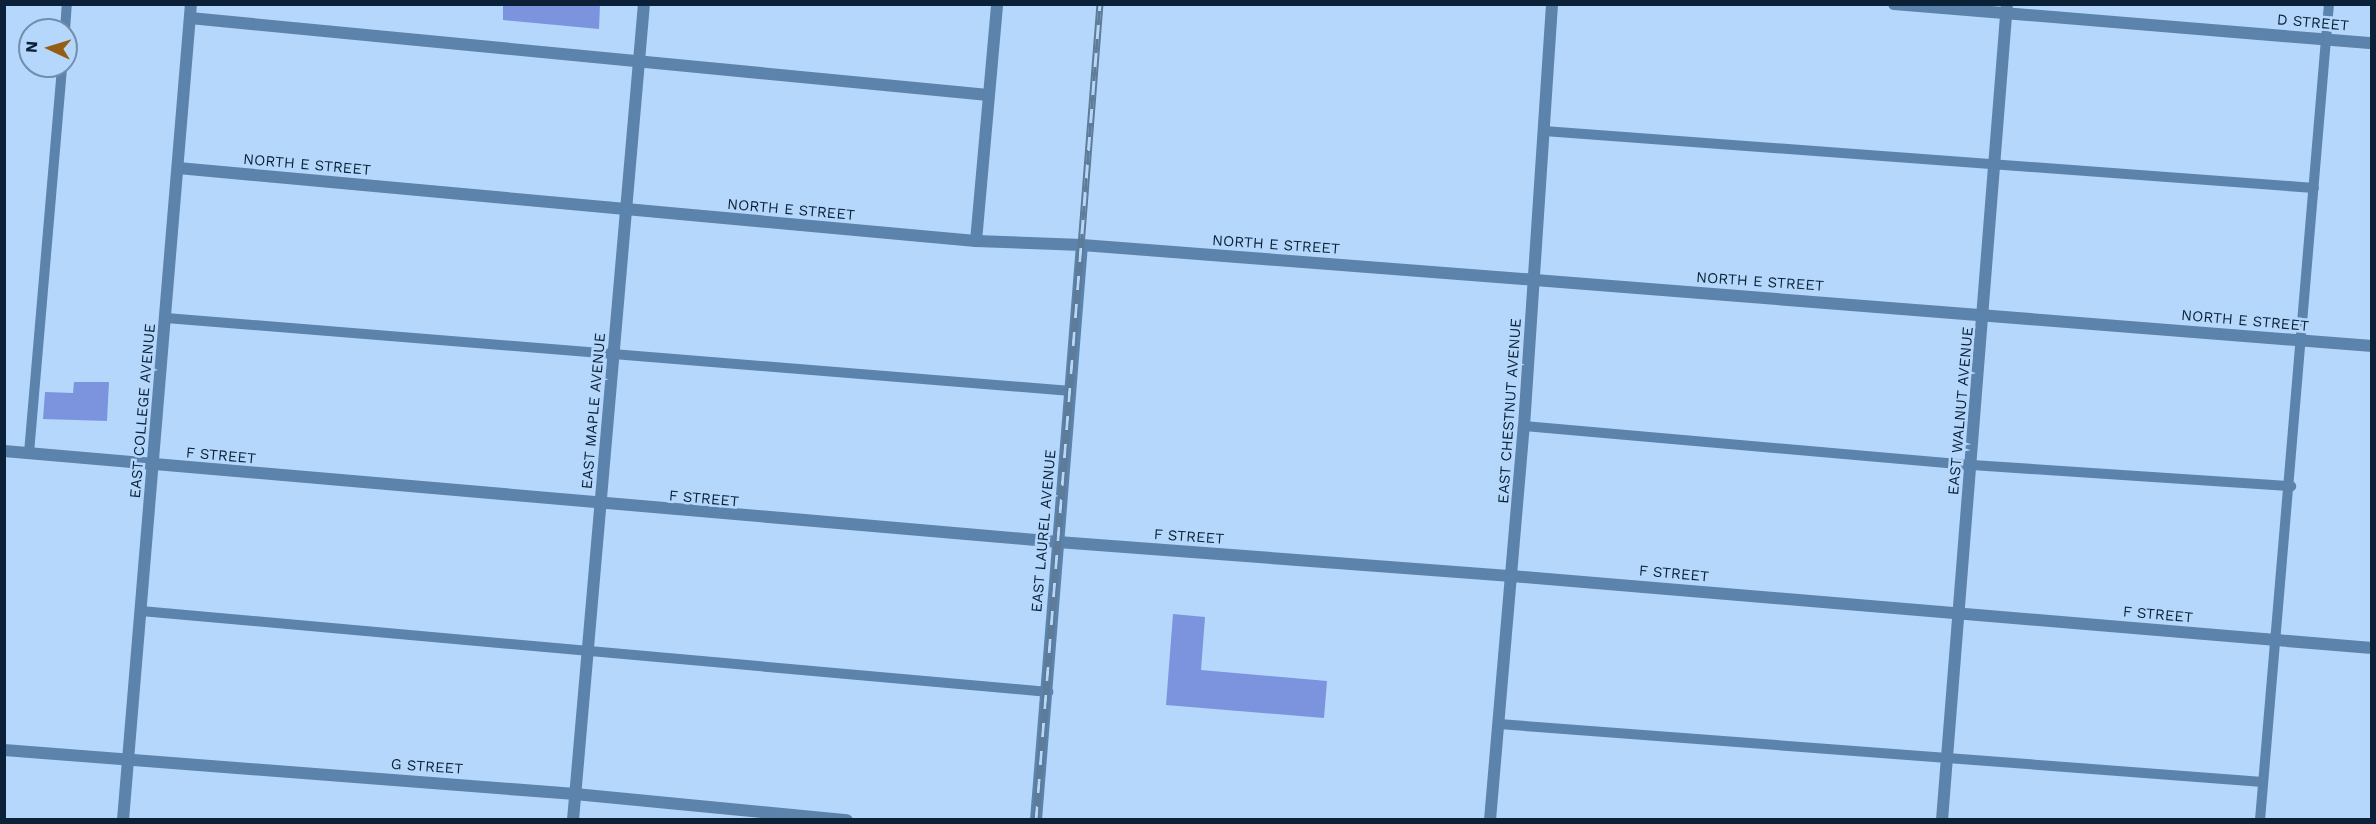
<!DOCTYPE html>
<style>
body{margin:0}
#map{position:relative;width:2376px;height:824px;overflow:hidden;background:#b5d7fb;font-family:"Work Sans",sans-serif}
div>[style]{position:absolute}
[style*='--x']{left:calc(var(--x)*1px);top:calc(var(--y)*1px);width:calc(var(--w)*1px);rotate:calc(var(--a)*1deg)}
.building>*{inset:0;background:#7c94de}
.service>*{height:10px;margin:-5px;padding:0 5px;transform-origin:5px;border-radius:5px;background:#5b83ac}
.minor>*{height:12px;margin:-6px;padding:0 6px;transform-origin:6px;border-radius:6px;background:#5b83ac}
.tertiary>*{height:12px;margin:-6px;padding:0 6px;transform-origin:6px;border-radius:6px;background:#5b83ac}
.rail>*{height:7px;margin-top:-3.5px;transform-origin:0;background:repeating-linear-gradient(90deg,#b5d7fb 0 14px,#5e7b98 0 28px);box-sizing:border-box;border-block:2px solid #5e7b98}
span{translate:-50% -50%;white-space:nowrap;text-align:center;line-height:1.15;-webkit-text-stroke:5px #b5d7fb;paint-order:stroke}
.street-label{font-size:15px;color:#0a2138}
.frame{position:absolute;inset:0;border:6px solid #0a2138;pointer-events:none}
.north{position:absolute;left:18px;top:18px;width:60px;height:60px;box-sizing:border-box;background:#b5d7fb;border:2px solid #718ead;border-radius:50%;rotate:274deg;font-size:16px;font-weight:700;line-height:24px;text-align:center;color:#0a2138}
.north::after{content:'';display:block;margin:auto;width:21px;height:27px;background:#945f14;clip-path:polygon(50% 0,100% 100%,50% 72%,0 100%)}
</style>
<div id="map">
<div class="building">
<div style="clip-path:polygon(503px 4px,600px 4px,599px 29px,503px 20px)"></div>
<div style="clip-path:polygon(74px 382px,109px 382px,107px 421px,43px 419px,45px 392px,73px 393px)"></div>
<div style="clip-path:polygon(1173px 614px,1205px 617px,1201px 670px,1327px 681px,1324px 718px,1166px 705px)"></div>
</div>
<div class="service">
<div style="--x:65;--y:30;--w:26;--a:-86"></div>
<div style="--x:1544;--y:131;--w:772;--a:4.23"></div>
<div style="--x:166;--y:318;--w:908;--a:4.61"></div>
<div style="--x:1524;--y:426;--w:450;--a:5"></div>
<div style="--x:1972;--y:465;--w:320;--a:3.8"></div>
<div style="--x:29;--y:453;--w:388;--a:-85.1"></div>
<div style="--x:141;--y:611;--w:911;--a:5.1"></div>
<div style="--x:1499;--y:724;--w:766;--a:4.34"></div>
<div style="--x:2260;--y:820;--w:819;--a:-85.17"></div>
</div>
<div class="minor">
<div style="--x:1894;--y:4;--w:480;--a:4.7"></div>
<div style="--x:190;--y:18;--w:802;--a:5.51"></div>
<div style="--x:178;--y:168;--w:801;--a:5.23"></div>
<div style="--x:976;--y:241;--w:106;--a:2.2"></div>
<div style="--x:976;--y:241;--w:238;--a:-84.9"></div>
<div style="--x:1535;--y:280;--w:840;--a:4.51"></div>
<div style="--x:4;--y:451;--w:1058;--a:4.93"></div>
<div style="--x:1512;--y:576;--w:863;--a:4.79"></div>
<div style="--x:4;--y:750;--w:573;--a:4.41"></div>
<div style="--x:575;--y:794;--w:273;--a:5.5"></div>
<div style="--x:573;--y:820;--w:819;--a:-85.03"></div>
<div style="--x:1490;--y:820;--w:395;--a:-85.1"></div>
<div style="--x:1524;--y:426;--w:423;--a:-86.2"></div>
<div style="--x:1942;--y:820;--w:819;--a:-85.45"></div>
</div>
<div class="tertiary">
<div style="--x:1058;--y:542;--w:455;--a:4.3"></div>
<div style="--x:123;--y:820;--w:819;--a:-85.24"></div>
<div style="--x:1036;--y:820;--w:577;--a:-85.43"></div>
<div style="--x:1082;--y:245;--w:454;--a:4.4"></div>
</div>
<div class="rail">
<div style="--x:1036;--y:820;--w:819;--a:-85.52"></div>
</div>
<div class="street-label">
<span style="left:2313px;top:23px;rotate:5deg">D STREET</span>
<span style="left:307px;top:165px;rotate:5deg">NORTH E STREET</span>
<span style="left:791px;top:210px;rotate:5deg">NORTH E STREET</span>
<span style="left:1276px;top:245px;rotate:4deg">NORTH E STREET</span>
<span style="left:1760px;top:282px;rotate:4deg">NORTH E STREET</span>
<span style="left:2245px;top:321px;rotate:5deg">NORTH E STREET</span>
<span style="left:143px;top:411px;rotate:-85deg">EAST COLLEGE AVENUE</span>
<span style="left:594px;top:411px;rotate:-85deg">EAST MAPLE AVENUE</span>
<span style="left:1510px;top:411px;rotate:-86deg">EAST CHESTNUT AVENUE</span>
<span style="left:1961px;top:411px;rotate:-85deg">EAST WALNUT AVENUE</span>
<span style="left:221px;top:456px;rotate:5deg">F STREET</span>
<span style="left:704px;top:499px;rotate:5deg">F STREET</span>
<span style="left:1044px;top:531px;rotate:-85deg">EAST LAUREL AVENUE</span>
<span style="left:1189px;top:537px;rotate:4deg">F STREET</span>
<span style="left:1674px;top:574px;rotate:5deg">F STREET</span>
<span style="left:2158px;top:615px;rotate:5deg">F STREET</span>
<span style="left:427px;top:767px;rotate:4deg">G STREET</span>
</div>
<div class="frame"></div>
<div class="north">N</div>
</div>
